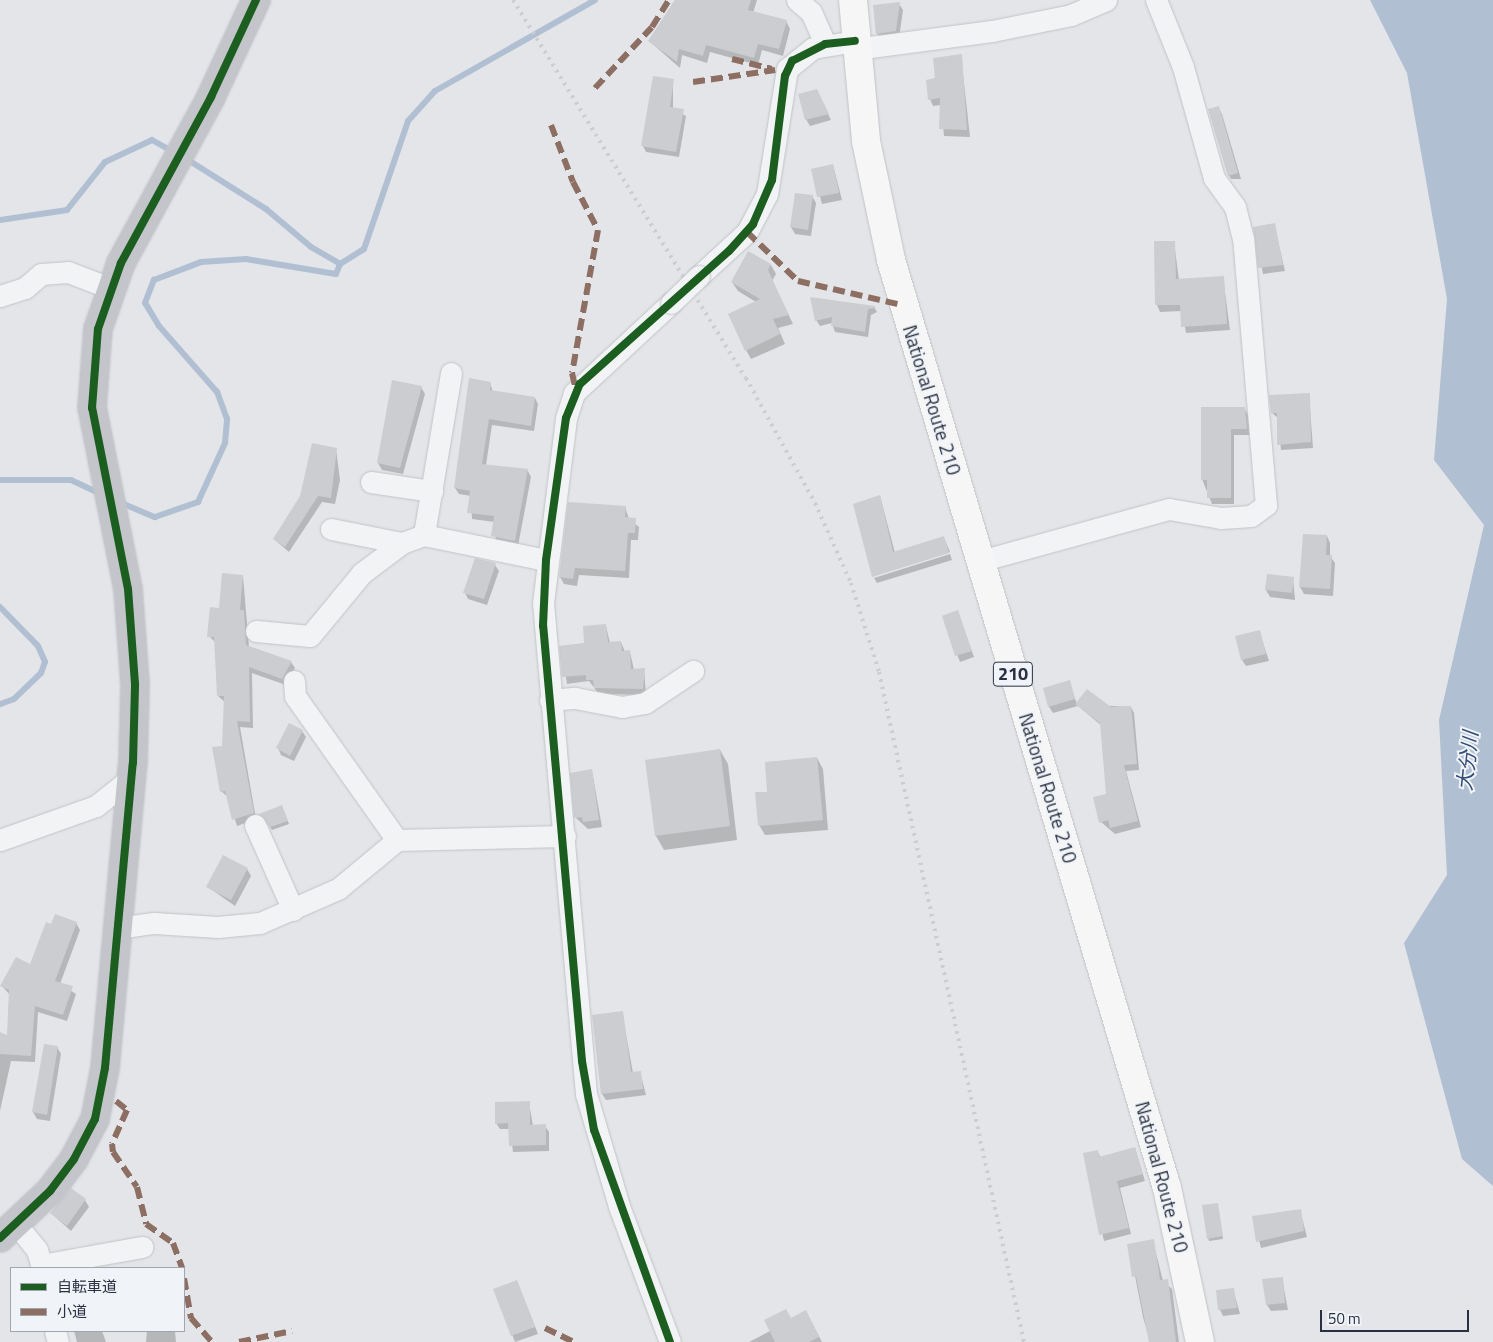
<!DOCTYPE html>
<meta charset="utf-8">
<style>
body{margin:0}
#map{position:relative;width:1493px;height:1342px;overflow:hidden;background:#e3e5e8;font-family:"Titillium Web","Noto Sans JP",sans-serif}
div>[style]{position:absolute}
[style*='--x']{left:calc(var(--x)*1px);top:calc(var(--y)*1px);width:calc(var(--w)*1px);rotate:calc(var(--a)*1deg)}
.water>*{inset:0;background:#b1bfd3}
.shadow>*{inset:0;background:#0003}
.stream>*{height:6px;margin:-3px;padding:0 3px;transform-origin:3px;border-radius:3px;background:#b1bfd3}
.building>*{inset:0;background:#cbcdd0}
.roads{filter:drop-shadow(0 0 1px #c1c3c6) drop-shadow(0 0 1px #c1c3c6)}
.street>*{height:21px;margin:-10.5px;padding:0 10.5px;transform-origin:10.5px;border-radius:10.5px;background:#f2f3f5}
.secondary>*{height:28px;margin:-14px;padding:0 14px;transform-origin:14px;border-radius:14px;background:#c3c5ca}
.highway>*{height:28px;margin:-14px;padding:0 14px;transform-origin:14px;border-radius:14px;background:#f6f6f7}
.rail>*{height:4px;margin-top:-2px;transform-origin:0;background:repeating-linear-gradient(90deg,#cbcdd0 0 2.5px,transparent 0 7.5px)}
.bridges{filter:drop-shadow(0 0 1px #c1c3c6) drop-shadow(0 0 1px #c1c3c6)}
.street-bridge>*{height:21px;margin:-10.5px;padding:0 10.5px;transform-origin:10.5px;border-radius:10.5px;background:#f2f3f5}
.quiet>*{height:6px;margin-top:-3px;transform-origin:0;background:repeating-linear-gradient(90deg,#8d6e63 0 12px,transparent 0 18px)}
.cycleway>*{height:8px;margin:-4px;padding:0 4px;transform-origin:4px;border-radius:4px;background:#1b5e20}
span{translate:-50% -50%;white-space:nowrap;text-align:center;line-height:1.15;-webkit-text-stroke:4px #f0f3f7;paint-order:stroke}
.shield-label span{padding:1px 4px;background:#f0f3f7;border:1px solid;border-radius:4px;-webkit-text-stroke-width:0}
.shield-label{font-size:18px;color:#293041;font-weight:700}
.street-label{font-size:19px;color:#293041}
.water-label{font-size:20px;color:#334d76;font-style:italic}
.legend{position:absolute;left:10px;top:1267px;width:175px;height:65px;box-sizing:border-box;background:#f0f3f7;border:1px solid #a0a5ae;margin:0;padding:6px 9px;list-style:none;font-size:15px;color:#293041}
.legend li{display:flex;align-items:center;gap:10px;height:25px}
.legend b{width:25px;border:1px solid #a0a5ae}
.scale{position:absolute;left:1320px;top:1310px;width:149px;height:22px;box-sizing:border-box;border:2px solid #293041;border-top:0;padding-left:6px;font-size:15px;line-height:18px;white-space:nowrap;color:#293041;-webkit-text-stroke:4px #f0f3f7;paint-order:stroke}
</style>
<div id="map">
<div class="water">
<div style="clip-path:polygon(1370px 0,1493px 0,1493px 1186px,1462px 1159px,1404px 943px,1447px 875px,1439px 720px,1484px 525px,1434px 460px,1447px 299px,1407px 73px)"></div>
</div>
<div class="shadow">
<div style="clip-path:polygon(675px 0,757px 0,753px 13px,786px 21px,790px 29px,783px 56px,762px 50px,758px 65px,710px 52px,707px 63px,682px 55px,680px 68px,649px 41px)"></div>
<div style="clip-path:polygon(899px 4px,903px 10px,899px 38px,881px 40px,877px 33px)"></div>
<div style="clip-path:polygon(961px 56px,970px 137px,944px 136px,941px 105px,933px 106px,930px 99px,937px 80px)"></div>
<div style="clip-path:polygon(673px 80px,673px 109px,686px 116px,679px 157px,646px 152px,643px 146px)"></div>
<div style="clip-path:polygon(820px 97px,831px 120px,810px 126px,806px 119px)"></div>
<div style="clip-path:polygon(1218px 107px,1222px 114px,1241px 179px,1231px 179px,1227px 172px,1209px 110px)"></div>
<div style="clip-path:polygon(833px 165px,842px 200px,822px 204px,813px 170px)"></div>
<div style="clip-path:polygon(812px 196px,816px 203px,811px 236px,795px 234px,791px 227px)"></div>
<div style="clip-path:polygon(1274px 224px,1285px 271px,1263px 274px,1254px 228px)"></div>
<div style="clip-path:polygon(1174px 242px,1179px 280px,1223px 277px,1230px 330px,1186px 333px,1182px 311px,1160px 312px,1157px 305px)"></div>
<div style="clip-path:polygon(748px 253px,771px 265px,776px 274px,772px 281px,793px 324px,778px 328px,785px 344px,751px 359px,746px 350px,756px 302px,738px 291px,732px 282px)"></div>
<div style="clip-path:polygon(874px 307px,877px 312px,871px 315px,868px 337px,835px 332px,832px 323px,820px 326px,816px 320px)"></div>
<div style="clip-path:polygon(490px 383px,493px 392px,535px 398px,538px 404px,534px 431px,492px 425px,486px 465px,528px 471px,531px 477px,518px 546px,496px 542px,495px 522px,472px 519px,471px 496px,459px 494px,455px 488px)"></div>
<div style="clip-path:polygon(421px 387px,425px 394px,403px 474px,382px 470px,378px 463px)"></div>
<div style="clip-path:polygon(1309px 395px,1313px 448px,1281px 450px,1278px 418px,1272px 413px)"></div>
<div style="clip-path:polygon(1202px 408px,1244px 408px,1248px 415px,1250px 435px,1234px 435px,1234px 504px,1212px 504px,1202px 479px)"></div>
<div style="clip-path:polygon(336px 449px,340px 480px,335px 504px,322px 502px,289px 552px,274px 539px)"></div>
<div style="clip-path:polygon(880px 496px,895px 553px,944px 538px,950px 552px,873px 575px)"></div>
<div style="clip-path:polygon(625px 507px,629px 519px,639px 527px,638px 540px,631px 540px,629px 578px,579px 575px,577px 586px,564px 584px,560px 577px)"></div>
<div style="clip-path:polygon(1304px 535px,1327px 536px,1330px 543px,1330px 556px,1335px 563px,1333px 596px,1304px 594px,1300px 587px)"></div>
<div style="clip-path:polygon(950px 554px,952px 560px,877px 583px,874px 578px)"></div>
<div style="clip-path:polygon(495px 565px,499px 571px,487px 605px,468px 599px,465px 593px)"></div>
<div style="clip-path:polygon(243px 576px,249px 647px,291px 662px,295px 668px,286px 685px,252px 673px,253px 728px,240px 727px,256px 819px,237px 826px,228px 797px,221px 791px,225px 702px,218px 696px,216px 643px,209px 636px,220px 609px)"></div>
<div style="clip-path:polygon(1293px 578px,1295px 600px,1270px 597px,1266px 590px)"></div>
<div style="clip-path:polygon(957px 611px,974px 657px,960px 662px,943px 616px)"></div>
<div style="clip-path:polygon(606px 626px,610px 643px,621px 642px,625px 652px,630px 652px,634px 670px,644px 669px,646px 695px,599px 694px,589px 681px,567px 684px,561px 647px,585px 644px)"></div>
<div style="clip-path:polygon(1259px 631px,1269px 661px,1246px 666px,1242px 660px)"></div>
<div style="clip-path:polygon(1069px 682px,1077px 704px,1131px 707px,1134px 713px,1139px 770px,1126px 771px,1141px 827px,1115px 834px,1101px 822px,1108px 795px,1102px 726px,1078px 706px,1053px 713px,1049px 707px)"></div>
<div style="clip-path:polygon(302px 731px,306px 737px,294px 761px,281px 755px,278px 748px)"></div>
<div style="clip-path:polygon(720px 750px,728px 764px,737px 840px,664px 850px,656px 836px,646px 761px)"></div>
<div style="clip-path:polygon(817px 758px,823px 769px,828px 830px,765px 835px,759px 825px)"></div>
<div style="clip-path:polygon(592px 771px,602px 827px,588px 829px,576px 818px)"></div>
<div style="clip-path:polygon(283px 809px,289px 824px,272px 830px,263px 817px)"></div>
<div style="clip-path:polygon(247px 869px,251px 876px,235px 906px,208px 887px)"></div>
<div style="clip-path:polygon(76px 923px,80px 930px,60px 984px,76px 994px,67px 1021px,38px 1012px,35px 1062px,11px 1061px,0 1111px,0 1034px,8px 1036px,10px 995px,2px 986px,31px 966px,52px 925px)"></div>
<div style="clip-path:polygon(622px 1012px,633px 1073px,640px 1072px,646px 1095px,606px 1100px,602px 1094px)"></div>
<div style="clip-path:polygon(57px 1047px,61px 1054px,50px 1121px,37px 1119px,33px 1112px)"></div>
<div style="clip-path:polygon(529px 1103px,533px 1126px,545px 1126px,549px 1132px,549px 1151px,513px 1152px,510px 1129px,500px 1129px,496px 1123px)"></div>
<div style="clip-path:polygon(1135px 1148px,1145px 1181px,1120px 1188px,1131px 1234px,1104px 1241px,1084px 1154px,1097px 1151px,1101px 1158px)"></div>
<div style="clip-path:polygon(85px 1200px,89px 1207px,71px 1231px,52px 1214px)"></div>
<div style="clip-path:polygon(1217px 1204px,1223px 1239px,1209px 1241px,1208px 1238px)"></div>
<div style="clip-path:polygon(1300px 1210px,1307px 1237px,1261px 1248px,1253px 1217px)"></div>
<div style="clip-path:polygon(1153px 1241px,1163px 1281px,1172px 1289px,1179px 1342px,1150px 1342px,1143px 1317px,1129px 1245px)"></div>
<div style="clip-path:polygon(1282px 1278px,1288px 1310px,1271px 1311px,1267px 1305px)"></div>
<div style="clip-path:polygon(517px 1281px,538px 1334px,515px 1342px,495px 1290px)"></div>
<div style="clip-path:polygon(1233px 1289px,1240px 1314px,1223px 1316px,1220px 1310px)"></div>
<div style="clip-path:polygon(810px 1319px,822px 1342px,749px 1342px,791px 1320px)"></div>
<div style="clip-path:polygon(74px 1331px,102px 1331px,106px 1342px,77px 1342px)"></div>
<div style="clip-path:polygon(147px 1331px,175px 1331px,176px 1342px,146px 1342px)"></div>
</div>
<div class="stream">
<div style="--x:185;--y:158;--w:96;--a:32.2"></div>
<div style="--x:266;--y:209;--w:59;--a:40.2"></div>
<div style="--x:311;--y:247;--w:34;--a:30"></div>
<div style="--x:0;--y:220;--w:68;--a:-8.5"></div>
<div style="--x:67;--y:210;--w:61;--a:-51.6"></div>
<div style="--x:105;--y:162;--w:52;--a:-25.1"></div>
<div style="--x:152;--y:140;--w:25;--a:29"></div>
<div style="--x:0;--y:480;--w:71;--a:0"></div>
<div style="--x:71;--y:480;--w:33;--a:25"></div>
<div style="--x:119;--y:502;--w:39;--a:23"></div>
<div style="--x:155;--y:517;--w:46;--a:-19.2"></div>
<div style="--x:198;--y:502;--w:65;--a:-65.4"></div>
<div style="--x:225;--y:443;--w:24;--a:-85"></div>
<div style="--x:227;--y:419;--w:29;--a:-110"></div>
<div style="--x:217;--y:392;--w:88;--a:-131.3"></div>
<div style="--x:159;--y:326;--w:27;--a:-121"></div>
<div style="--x:145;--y:303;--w:25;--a:-69"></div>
<div style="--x:154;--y:280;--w:50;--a:-21"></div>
<div style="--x:201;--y:262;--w:45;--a:-3.8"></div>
<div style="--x:246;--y:259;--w:91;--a:9.5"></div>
<div style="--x:336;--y:274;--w:11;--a:-68"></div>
<div style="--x:340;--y:264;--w:28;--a:-32"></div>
<div style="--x:364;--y:249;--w:135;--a:-71"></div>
<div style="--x:408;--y:121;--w:40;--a:-48"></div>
<div style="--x:435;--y:91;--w:184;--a:-29.6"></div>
<div style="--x:0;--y:607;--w:54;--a:45.7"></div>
<div style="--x:38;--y:646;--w:17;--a:66"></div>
<div style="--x:45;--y:662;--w:12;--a:110"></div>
<div style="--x:41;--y:673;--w:37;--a:136"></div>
<div style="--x:14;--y:699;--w:15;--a:160"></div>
</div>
<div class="building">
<div style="clip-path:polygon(675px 0,751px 0,748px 10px,787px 20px,779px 49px,758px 44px,754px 58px,706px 45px,703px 56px,679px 49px,677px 62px,648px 41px)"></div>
<div style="clip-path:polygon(900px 2px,896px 31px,876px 34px,873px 5px)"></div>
<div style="clip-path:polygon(962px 54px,967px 130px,939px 129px,940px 98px,928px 100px,926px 80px,935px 78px,933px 58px)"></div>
<div style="clip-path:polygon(653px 76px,674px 79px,670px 107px,684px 109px,676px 152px,641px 146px)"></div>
<div style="clip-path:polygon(817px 89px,829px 114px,805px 120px,798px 94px)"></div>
<div style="clip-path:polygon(1219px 106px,1238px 173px,1228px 176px,1208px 109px)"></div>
<div style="clip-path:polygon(833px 164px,839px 193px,817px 197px,811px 169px)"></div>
<div style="clip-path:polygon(795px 193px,813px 195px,808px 230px,790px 227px)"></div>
<div style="clip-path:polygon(1275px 223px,1283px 265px,1258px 268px,1253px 227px)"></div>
<div style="clip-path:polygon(1154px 241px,1175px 241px,1176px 279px,1224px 276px,1227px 324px,1181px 327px,1180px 305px,1155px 305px)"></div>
<div style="clip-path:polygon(748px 251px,771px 264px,768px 270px,789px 315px,773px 319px,780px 334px,745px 351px,728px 314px,760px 299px,731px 282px)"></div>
<div style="clip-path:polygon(810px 297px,875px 306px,875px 308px,868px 309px,865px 332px,831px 326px,832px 317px,815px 321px)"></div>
<div style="clip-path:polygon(469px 378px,491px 382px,490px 390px,535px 397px,531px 426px,489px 419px,482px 464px,528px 469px,515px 541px,491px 536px,494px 516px,467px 513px,470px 491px,454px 488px)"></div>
<div style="clip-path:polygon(392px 380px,422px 386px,400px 468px,377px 463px)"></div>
<div style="clip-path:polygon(1310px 393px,1311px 442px,1277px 445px,1277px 413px,1271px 413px,1269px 395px)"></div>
<div style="clip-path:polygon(1201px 407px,1245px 407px,1247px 429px,1231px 429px,1231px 498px,1207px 498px,1207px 480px,1201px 480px)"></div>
<div style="clip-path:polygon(312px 443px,337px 448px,331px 498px,318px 496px,285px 547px,273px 539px,300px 496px)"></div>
<div style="clip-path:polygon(880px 495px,893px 552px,944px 536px,949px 553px,872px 577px,853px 504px)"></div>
<div style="clip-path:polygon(568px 502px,626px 506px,625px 517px,636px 518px,635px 533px,628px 533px,625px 571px,575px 568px,573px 579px,559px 577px)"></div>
<div style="clip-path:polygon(1303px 534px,1327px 535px,1326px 555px,1332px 555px,1330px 589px,1299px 587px)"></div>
<div style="clip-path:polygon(475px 558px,496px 563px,484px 599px,463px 593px)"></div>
<div style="clip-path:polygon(222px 573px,243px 575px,240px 610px,244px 610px,246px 645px,292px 661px,282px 679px,249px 667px,250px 722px,237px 721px,254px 813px,232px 820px,225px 791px,220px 792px,212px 747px,222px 746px,224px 696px,217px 696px,214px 637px,207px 637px,210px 607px,219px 608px)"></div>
<div style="clip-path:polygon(1267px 574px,1294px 577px,1292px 593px,1265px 590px)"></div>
<div style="clip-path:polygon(958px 610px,972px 651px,955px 656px,942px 616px)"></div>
<div style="clip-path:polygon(606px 624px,608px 642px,621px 641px,622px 651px,630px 650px,631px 669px,645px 668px,643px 689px,594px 688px,593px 680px,586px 680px,586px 675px,562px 677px,559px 646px,584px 643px,583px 626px)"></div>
<div style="clip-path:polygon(1260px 630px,1266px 654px,1241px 660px,1235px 636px)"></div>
<div style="clip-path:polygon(1070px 680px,1075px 699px,1048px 707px,1043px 688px)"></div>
<div style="clip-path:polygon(1087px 689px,1111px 707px,1131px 706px,1137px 764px,1124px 765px,1138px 821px,1110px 828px,1108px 820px,1099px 823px,1093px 797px,1106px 794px,1100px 723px,1075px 704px)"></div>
<div style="clip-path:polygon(289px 723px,303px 730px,290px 756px,276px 748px)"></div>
<div style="clip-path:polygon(720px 749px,730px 826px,655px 836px,645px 760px)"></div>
<div style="clip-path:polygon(817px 757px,823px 820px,758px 826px,755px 792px,767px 792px,765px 762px)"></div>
<div style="clip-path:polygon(592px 769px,599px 820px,583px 822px,582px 817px,574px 818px,570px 773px)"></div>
<div style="clip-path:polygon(282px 805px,288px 821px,270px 827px,259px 814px)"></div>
<div style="clip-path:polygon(223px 855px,248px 868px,231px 900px,206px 887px)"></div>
<div style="clip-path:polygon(55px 914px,77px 922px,55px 981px,73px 986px,63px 1015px,35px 1006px,31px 1056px,0 1054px,0 1032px,7px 1035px,9px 990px,0 986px,16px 957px,30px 964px,46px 922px,51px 924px)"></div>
<div style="clip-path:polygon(623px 1011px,631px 1072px,641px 1071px,643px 1089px,601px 1094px,592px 1015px)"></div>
<div style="clip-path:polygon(44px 1044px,58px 1046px,47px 1115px,32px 1112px)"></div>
<div style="clip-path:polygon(530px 1101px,530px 1125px,546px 1124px,546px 1145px,509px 1146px,508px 1123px,495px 1124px,495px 1102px)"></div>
<div style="clip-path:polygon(1135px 1147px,1143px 1174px,1117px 1181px,1129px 1228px,1099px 1235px,1083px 1153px,1098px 1150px,1099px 1157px)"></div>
<div style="clip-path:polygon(71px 1188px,86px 1199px,67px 1226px,50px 1213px)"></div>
<div style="clip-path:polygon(1218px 1203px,1223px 1236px,1207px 1239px,1202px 1205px)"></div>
<div style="clip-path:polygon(1301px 1209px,1304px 1231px,1256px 1242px,1252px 1216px)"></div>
<div style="clip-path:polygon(1154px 1239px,1160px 1280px,1168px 1279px,1176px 1342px,1149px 1342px,1136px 1276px,1132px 1277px,1127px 1244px)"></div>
<div style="clip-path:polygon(1283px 1277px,1285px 1303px,1266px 1305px,1262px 1279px)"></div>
<div style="clip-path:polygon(517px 1280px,535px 1327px,511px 1336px,493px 1289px)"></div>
<div style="clip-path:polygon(1234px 1288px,1237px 1308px,1218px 1310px,1216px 1290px)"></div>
<div style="clip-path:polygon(786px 1309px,791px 1318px,806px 1310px,819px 1337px,809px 1342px,775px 1342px,764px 1320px)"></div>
</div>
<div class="roads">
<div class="street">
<div style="--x:797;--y:0;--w:18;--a:41"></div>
<div style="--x:811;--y:12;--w:35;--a:66"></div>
<div style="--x:855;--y:49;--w:138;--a:-7.5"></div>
<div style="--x:992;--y:31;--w:81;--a:-11.4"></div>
<div style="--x:1071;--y:15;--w:38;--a:-23"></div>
<div style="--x:699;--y:276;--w:65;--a:-42.5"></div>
<div style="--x:747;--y:232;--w:43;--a:-62.2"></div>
<div style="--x:767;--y:194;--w:127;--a:-80.9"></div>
<div style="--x:787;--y:69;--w:33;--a:-39"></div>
<div style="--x:813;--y:48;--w:43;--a:-9.5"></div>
<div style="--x:0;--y:296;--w:26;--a:-18"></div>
<div style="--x:25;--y:288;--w:21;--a:-41"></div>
<div style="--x:41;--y:274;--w:27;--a:-4"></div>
<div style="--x:68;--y:272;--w:45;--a:20.9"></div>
<div style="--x:451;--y:373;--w:164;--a:99.5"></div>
<div style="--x:424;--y:535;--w:125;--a:11.6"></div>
<div style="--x:371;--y:482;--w:62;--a:8.4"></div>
<div style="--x:331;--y:529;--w:72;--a:11.2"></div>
<div style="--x:980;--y:561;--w:196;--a:-15.4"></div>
<div style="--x:1169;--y:509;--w:53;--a:9.8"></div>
<div style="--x:1221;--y:518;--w:30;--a:-4"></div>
<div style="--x:1251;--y:516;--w:19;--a:-36"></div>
<div style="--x:1266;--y:505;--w:267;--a:-94.9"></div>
<div style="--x:1243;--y:239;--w:33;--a:-104"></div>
<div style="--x:1235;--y:207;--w:36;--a:-126"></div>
<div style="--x:1214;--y:178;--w:115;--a:-105.6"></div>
<div style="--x:1183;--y:67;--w:72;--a:-111.9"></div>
<div style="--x:256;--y:631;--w:54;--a:5.3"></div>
<div style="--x:310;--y:636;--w:82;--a:-50.5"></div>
<div style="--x:362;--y:573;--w:50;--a:-36.9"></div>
<div style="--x:402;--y:543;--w:23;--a:-20"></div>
<div style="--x:294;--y:681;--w:15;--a:86"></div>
<div style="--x:295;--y:696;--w:176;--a:54.7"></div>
<div style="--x:550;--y:700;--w:25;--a:-5"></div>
<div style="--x:575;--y:698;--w:48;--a:10.8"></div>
<div style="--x:622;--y:707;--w:23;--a:-10"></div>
<div style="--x:645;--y:703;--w:58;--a:-33.7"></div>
<div style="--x:255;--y:825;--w:93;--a:65.9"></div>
<div style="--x:0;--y:840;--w:102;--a:-19.5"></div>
<div style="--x:96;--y:806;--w:45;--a:-38.7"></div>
<div style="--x:117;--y:928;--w:37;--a:-8"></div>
<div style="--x:154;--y:923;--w:64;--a:3.6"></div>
<div style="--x:218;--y:927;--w:42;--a:-5.4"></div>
<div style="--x:260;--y:923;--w:85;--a:-23.6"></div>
<div style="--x:338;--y:889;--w:77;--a:-39.7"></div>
<div style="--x:397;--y:840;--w:168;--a:-1.4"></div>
<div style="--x:16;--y:1224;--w:33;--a:51"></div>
<div style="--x:37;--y:1250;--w:19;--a:74"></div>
<div style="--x:41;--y:1265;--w:103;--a:-10.1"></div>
<div style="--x:55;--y:1331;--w:11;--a:75"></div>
<div style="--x:670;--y:1342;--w:145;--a:-110.6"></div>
<div style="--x:619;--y:1206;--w:117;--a:-106.4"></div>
<div style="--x:586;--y:1094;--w:493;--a:-95"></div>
<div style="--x:543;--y:603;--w:186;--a:-82.9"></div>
<div style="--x:566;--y:418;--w:26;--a:-72"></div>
<div style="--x:574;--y:393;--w:132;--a:-42.9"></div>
</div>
<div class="secondary">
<div style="--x:0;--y:1238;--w:69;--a:-43.2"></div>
<div style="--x:50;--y:1191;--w:40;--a:-53"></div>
<div style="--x:74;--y:1159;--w:45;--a:-62.3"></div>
<div style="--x:95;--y:1119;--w:52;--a:-78.9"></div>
<div style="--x:105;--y:1068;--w:306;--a:-84.8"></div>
<div style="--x:133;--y:763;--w:79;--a:-88.5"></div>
<div style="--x:135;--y:684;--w:95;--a:-94.2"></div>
<div style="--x:128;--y:589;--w:185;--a:-101.2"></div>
<div style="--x:92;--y:408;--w:79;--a:-85.7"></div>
<div style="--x:98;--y:329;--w:70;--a:-70.8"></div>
<div style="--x:121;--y:263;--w:189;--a:-61.5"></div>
<div style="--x:211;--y:97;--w:107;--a:-65.1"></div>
</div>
<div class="highway">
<div style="--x:853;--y:0;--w:142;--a:84.7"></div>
<div style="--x:866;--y:141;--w:122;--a:78.1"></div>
<div style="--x:891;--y:260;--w:968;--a:73.44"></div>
<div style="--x:1167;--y:1188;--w:157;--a:77.9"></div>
</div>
</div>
<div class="rail">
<div style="--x:513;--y:0;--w:444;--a:58.4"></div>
<div style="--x:746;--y:378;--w:143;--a:61.1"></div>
<div style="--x:815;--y:503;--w:88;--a:65.8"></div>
<div style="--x:851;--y:583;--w:93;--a:72.5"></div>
<div style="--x:879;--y:672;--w:686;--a:77.79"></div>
</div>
<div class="bridges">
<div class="street-bridge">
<div style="--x:671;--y:303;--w:39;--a:-44"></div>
</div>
</div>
<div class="quiet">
<div style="--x:732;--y:59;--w:41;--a:14"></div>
<div style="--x:693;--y:82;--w:83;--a:-8.3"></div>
<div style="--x:595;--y:88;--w:83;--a:-46.9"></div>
<div style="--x:652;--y:27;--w:32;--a:-58"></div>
<div style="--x:551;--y:125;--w:61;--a:68.9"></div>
<div style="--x:573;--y:182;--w:54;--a:62.5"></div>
<div style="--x:598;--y:230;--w:145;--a:100.3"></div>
<div style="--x:572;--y:373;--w:17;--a:77"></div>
<div style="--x:747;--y:232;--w:71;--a:43.9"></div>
<div style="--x:798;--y:281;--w:107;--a:13"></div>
<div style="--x:116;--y:1101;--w:14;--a:39"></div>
<div style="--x:127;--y:1110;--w:37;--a:114"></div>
<div style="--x:112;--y:1144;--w:8;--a:83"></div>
<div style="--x:113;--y:1152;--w:42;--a:55.6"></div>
<div style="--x:137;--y:1187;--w:38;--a:76"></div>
<div style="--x:146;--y:1224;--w:33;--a:35"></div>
<div style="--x:173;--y:1243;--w:27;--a:70"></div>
<div style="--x:184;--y:1278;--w:41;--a:80.1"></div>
<div style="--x:191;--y:1318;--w:32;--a:49"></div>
<div style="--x:545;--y:1328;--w:32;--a:26"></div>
<div style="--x:239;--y:1342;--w:54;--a:-11.7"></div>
</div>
<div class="cycleway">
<div style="--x:0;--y:1238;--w:69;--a:-43.2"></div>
<div style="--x:50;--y:1191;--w:40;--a:-53"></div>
<div style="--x:74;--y:1159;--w:45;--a:-62.3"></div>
<div style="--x:95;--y:1119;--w:52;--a:-78.9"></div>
<div style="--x:105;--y:1068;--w:306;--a:-84.8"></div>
<div style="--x:133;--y:763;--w:79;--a:-88.5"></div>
<div style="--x:135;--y:684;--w:95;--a:-94.2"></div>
<div style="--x:128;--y:589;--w:185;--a:-101.2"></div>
<div style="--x:92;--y:408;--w:79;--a:-85.7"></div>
<div style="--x:98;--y:329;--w:70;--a:-70.8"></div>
<div style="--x:121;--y:263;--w:189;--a:-61.5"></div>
<div style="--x:211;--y:97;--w:107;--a:-65.1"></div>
<div style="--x:670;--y:1342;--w:225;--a:-109.7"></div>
<div style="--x:594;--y:1130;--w:70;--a:-99.9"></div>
<div style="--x:582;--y:1061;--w:437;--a:-95.1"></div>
<div style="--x:543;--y:626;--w:66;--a:-87.4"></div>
<div style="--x:546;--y:560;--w:143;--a:-82"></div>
<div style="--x:566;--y:418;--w:37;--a:-68"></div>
<div style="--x:580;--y:384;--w:200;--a:-41.8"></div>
<div style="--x:729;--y:251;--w:36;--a:-48"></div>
<div style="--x:753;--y:224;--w:48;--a:-66.6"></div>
<div style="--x:772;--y:180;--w:105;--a:-82.9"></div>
<div style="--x:785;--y:76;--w:17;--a:-65"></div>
<div style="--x:792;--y:61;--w:37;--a:-27"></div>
<div style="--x:825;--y:44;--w:30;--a:-6"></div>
</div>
<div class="shield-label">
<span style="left:1013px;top:674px">210</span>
</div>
<div class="street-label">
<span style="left:932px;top:400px;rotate:73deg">National Route 210</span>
<span style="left:1048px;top:788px;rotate:73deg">National Route 210</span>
<span style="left:1162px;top:1177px;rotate:75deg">National Route 210</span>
</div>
<div class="water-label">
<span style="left:1467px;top:761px;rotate:-84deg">大分川</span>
</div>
<ul class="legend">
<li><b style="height:6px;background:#1b5e20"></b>自転車道</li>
<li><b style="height:6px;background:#8d6e63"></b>小道</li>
</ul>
<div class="scale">50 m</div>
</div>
